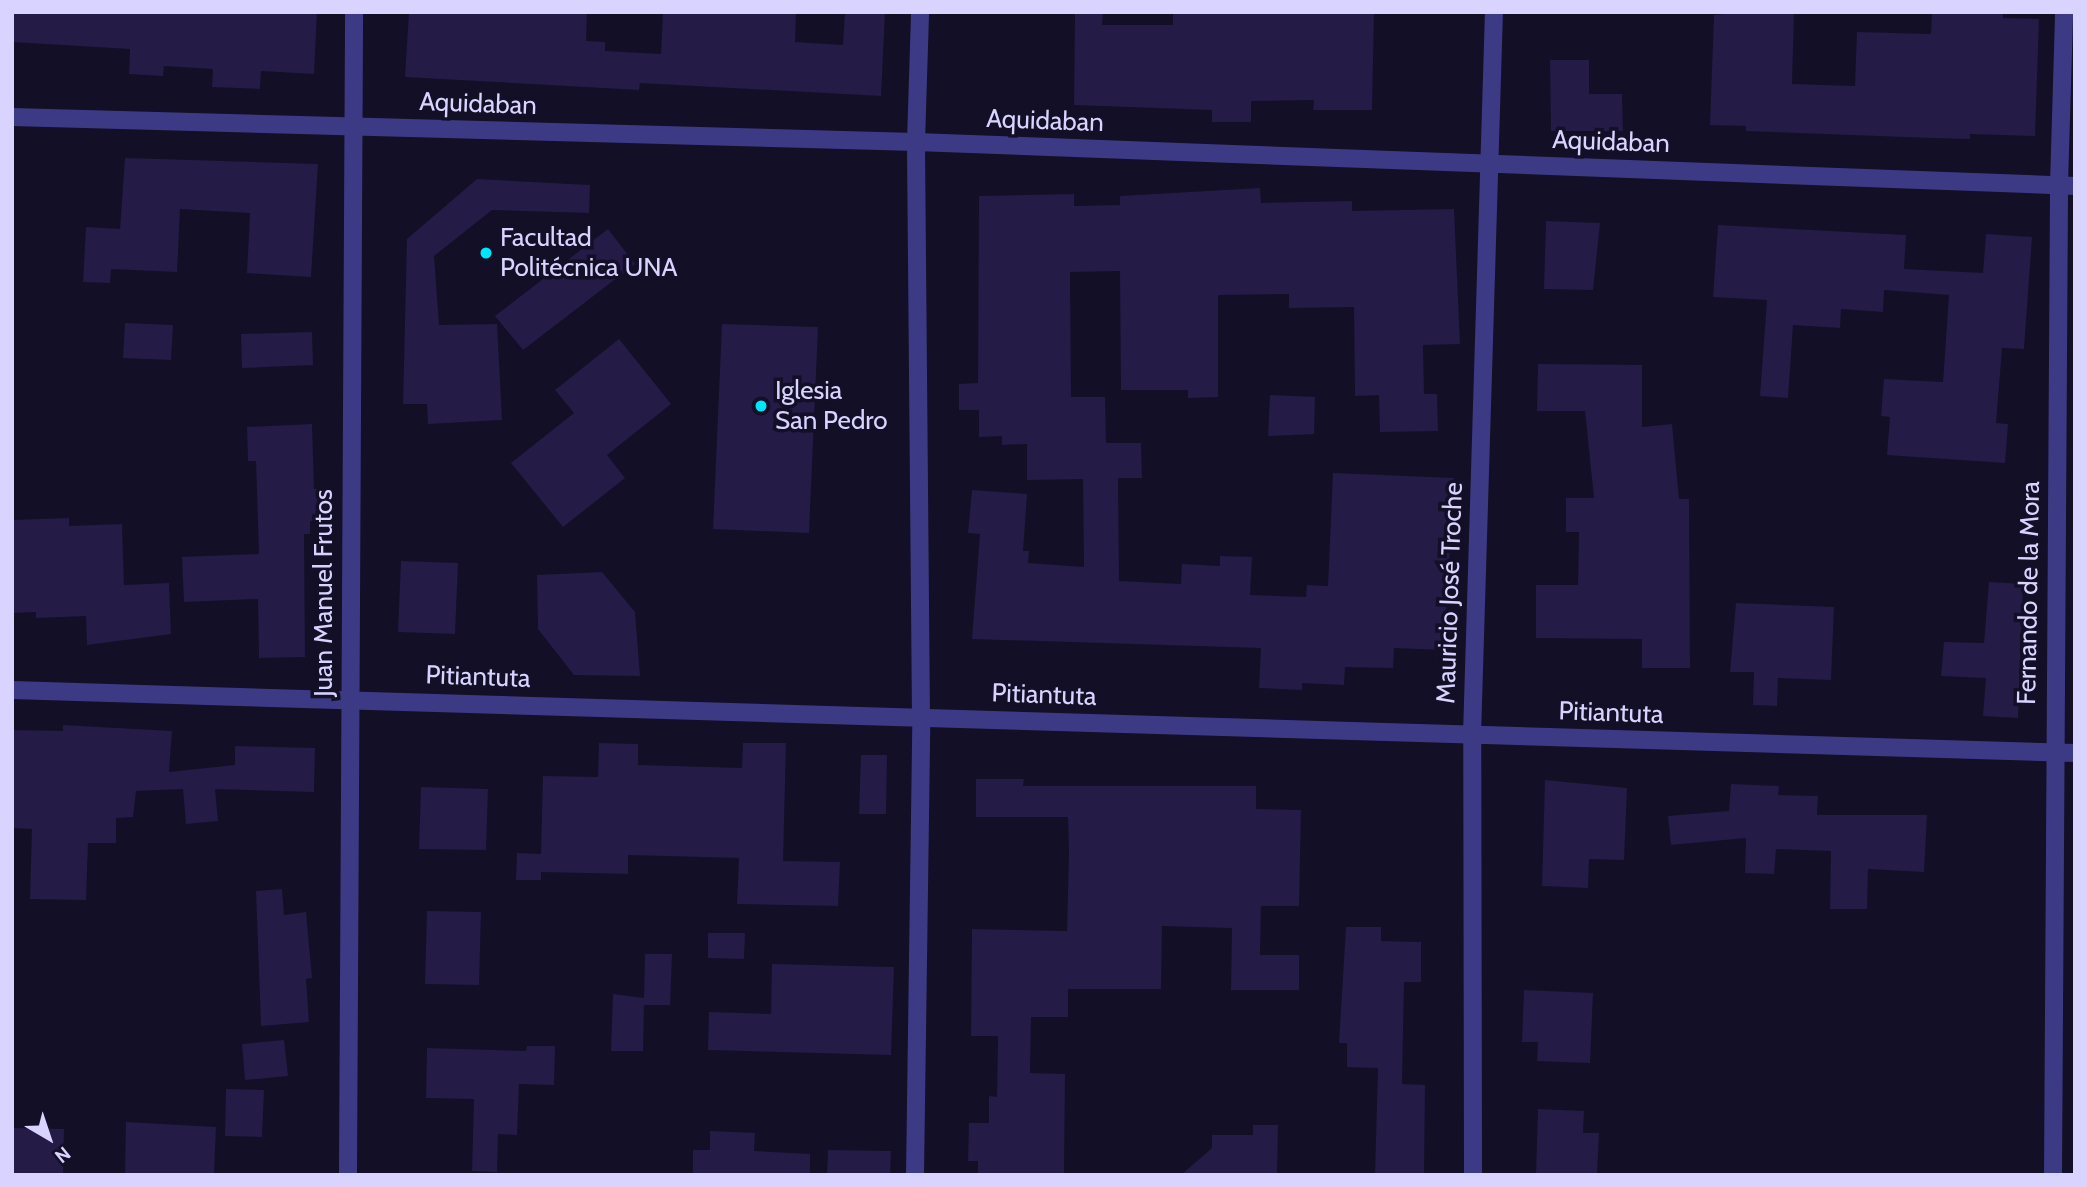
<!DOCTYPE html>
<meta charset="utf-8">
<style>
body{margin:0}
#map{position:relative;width:2087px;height:1187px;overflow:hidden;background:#130f26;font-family:Cabin,sans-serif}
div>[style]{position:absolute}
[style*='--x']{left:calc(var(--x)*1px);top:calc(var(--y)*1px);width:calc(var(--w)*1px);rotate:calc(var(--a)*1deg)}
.building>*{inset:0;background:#241b47}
.minor>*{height:18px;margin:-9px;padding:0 9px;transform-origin:9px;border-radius:9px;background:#3d3a85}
.dots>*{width:19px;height:19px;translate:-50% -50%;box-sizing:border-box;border:4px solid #130f26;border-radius:50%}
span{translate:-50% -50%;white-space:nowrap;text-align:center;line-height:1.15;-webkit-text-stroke:7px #130f26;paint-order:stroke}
.street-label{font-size:26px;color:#d9d4ff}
.poi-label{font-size:26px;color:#d9d4ff}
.left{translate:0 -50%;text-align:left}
.frame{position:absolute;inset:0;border:14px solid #d9d4ff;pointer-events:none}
.north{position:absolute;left:14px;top:1103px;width:70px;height:70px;-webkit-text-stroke:5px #130f26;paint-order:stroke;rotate:141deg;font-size:19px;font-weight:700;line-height:28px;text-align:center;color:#d9d4ff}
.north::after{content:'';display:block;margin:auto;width:24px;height:32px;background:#d9d4ff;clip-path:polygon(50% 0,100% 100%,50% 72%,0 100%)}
</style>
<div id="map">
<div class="building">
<div style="clip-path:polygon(12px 12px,317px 12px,314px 74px,261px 71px,260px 89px,212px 87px,213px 69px,164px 66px,163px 76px,129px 74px,130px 49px,12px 42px)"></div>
<div style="clip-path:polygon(409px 12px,587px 12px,586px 41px,605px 42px,605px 51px,661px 54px,663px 12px,796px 12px,795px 42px,843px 45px,845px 12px,885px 12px,881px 96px,640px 83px,639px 90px,405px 77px)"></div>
<div style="clip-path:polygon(1075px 12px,1103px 12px,1102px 25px,1173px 25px,1173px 12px,1374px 12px,1372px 110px,1313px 110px,1314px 100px,1251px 101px,1251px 122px,1212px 122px,1212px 110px,1074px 105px)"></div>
<div style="clip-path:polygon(1750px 12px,1794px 12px,1792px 84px,1855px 86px,1857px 32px,1931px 34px,1932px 12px,2003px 12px,2003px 18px,2039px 19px,2035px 136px,1970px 134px,1970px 139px,1931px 138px,1746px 131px,1746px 126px,1710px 125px,1714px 15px)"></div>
<div style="clip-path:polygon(1550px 60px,1589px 60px,1589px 94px,1622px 94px,1623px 131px,1551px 131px)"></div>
<div style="clip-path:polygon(125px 158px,318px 164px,311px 277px,247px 273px,250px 213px,180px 209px,177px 272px,111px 269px,110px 283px,83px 282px,86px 227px,120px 229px)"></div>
<div style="clip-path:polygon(477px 179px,590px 185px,589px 213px,492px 210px,434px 256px,439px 325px,497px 324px,502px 420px,428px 424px,427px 404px,403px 404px,407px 239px)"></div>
<div style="clip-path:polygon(1260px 188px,1261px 203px,1352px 201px,1352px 211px,1454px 209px,1460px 344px,1423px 345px,1424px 394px,1437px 394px,1438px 431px,1380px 432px,1379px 395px,1355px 396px,1354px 307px,1289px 308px,1289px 294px,1218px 295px,1218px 397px,1188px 398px,1188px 390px,1121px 390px,1120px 271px,1070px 272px,1071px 397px,1105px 397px,1106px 443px,1141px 443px,1142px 478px,1118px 478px,1119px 581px,1181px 584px,1182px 564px,1220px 566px,1220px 556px,1252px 557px,1250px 595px,1306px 597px,1307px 585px,1328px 586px,1333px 473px,1454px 478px,1444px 650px,1394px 648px,1393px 668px,1345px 667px,1344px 685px,1302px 683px,1302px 690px,1259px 688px,1261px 648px,972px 639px,980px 534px,968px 533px,972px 490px,1027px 494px,1023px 551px,1029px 551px,1028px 563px,1084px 567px,1083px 479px,1027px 480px,1027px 444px,1002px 445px,1002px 436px,979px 437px,979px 410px,959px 410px,959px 384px,978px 383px,979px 196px,1074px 194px,1074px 206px,1120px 205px,1120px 196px)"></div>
<div style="clip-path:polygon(1546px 221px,1600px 223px,1593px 290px,1544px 289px)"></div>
<div style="clip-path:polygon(1718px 225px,1906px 235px,1904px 269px,1983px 273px,1986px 234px,2032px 237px,2024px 349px,2002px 348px,1996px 423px,2008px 424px,2005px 463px,1887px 455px,1890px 417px,1881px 416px,1884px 379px,1943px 382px,1949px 295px,1884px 290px,1883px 312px,1841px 309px,1840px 328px,1793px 325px,1788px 398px,1760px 396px,1767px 300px,1713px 297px)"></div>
<div style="clip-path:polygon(608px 229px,635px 264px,523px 350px,495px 316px)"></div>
<div style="clip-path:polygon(125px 323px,173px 325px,171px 360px,123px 358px)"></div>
<div style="clip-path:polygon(722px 324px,818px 327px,809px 533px,713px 529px)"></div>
<div style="clip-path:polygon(312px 332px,313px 365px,242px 368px,241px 334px)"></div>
<div style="clip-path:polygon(619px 339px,671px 404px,607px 455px,625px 478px,563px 527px,511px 463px,574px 413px,555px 390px)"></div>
<div style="clip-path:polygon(1538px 364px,1642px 365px,1642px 427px,1672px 424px,1679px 499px,1689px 499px,1690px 668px,1642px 668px,1642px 639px,1536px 638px,1536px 585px,1578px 585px,1579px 532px,1566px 532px,1566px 498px,1594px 498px,1585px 411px,1537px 411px)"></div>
<div style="clip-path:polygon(1270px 395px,1315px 397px,1314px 434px,1268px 436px)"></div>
<div style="clip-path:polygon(312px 424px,314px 489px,333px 488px,334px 520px,310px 521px,310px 534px,304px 534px,305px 657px,259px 658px,258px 599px,184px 602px,182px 557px,259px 554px,256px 461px,248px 461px,247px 427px)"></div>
<div style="clip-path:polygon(69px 518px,69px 526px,122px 524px,124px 585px,169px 583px,171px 634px,87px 645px,86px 616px,36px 618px,36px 612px,12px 613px,12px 520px)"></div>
<div style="clip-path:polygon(401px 561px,458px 563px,455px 634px,398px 632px)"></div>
<div style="clip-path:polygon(602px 572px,635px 612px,640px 676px,574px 675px,538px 629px,537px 575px)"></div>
<div style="clip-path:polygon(1989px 582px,2023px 584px,2018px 718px,1983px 716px,1986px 678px,1941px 676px,1944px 642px,1984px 643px)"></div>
<div style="clip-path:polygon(1736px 603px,1834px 607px,1831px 680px,1778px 678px,1777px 706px,1753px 705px,1754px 672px,1730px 672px)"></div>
<div style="clip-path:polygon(63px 725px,172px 731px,169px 772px,235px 765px,235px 746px,315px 748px,314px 792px,215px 789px,218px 821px,186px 824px,183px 789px,136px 791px,133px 817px,116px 818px,116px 843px,88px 843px,86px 900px,30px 899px,32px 829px,12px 828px,12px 730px,63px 731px)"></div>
<div style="clip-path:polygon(599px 743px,638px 744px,638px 765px,742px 768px,743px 743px,786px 743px,783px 861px,840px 862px,838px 906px,737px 904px,739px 858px,628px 855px,628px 874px,541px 872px,541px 880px,516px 880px,517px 853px,541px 854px,543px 776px,598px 777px)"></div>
<div style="clip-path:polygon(861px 755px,887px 755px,886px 814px,859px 814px)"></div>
<div style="clip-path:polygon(976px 779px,1024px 779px,1023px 786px,1256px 786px,1256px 809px,1301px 810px,1299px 906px,1261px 906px,1260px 955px,1299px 955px,1299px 990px,1231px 990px,1232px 928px,1162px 926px,1161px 989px,1068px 989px,1068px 1017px,1031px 1017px,1030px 1073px,1065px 1074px,1064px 1175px,978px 1175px,978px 1161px,968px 1161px,969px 1123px,989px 1123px,989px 1096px,997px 1097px,998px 1036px,971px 1036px,972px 929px,1067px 931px,1069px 851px,1068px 817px,976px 817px)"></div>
<div style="clip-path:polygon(1545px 780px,1627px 788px,1624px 860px,1589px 859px,1588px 888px,1542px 886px)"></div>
<div style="clip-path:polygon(1731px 784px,1779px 786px,1778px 795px,1818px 796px,1817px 815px,1927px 815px,1924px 872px,1868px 869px,1867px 909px,1830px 909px,1831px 851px,1776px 849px,1774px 874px,1745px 873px,1746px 838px,1671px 845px,1668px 816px,1729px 811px)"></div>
<div style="clip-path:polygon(421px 787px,488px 789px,486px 850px,419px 849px)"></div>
<div style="clip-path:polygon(282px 889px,284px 915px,306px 912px,312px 978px,306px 979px,309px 1022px,261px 1026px,256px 891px)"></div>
<div style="clip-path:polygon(427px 911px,481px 912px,479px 985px,425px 984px)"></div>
<div style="clip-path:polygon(1346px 927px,1381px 927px,1381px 941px,1421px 942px,1421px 982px,1404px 982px,1402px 1084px,1425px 1085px,1424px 1175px,1375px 1175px,1378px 1068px,1347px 1067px,1347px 1043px,1339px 1043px)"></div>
<div style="clip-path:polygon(708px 933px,745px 933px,744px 959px,708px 958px)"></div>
<div style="clip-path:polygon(645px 954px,672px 954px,670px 1005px,644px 1005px,643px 1051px,611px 1051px,613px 994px,644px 998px)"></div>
<div style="clip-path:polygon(772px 964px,894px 967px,891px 1055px,708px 1050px,709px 1012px,771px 1014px)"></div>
<div style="clip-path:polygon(1524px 990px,1593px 993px,1590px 1063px,1537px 1061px,1538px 1042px,1522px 1042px)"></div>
<div style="clip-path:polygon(284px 1040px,288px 1076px,245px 1080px,242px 1044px)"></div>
<div style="clip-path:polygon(527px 1046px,555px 1046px,554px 1085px,519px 1084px,517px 1135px,498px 1134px,497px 1172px,472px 1171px,474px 1099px,426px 1098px,427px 1048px,526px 1051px)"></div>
<div style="clip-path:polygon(226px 1089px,264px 1090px,262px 1137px,225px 1136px)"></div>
<div style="clip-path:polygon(1538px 1109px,1584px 1111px,1583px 1133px,1599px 1133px,1597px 1175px,1536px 1175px)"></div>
<div style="clip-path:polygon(126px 1122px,216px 1127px,214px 1175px,125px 1175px)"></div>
<div style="clip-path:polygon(1253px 1125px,1278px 1125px,1277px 1175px,1181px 1175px,1212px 1148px,1212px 1135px,1253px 1135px)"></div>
<div style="clip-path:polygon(12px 1128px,64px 1129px,63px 1175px,12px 1175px)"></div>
<div style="clip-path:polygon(710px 1131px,755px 1133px,754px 1151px,810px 1154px,810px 1175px,693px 1175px,693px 1150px,710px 1150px)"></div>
<div style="clip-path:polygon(828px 1150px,891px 1151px,890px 1175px,827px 1175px)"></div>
</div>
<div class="minor">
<div style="--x:12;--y:117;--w:904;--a:1.58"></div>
<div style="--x:916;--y:142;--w:1160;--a:2.17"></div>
<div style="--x:12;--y:690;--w:2064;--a:1.75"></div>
<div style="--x:348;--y:1175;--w:1163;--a:-89.7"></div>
<div style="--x:915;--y:1175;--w:457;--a:-89.2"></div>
<div style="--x:921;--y:718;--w:576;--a:-90.5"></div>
<div style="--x:916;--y:142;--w:130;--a:-88.2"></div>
<div style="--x:1473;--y:1175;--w:440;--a:-90.1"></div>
<div style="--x:1472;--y:735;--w:723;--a:-88.26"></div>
<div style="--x:2053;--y:1175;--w:990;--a:-89.65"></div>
<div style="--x:2059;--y:185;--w:173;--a:-88.3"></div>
</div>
<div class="dots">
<div style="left:486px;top:253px;background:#00e5ff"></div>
<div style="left:761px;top:406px;background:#00e5ff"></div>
</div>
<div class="street-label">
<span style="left:478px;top:104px;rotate:2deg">Aquidaban</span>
<span style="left:1045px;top:121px;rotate:2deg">Aquidaban</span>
<span style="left:1611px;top:142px;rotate:2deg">Aquidaban</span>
<span style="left:324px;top:593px;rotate:-90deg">Juan Manuel Frutos</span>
<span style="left:1450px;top:593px;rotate:-88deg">Mauricio José Troche</span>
<span style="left:2029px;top:593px;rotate:-89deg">Fernando de la Mora</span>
<span style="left:478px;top:677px;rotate:2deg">Pitiantuta</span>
<span style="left:1044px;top:695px;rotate:2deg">Pitiantuta</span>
<span style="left:1611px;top:713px;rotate:2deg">Pitiantuta</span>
</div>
<div class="poi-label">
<span class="left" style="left:500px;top:253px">Facultad<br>Politécnica UNA</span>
<span class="left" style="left:775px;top:406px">Iglesia<br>San Pedro</span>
</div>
<div class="frame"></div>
<div class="north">N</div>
</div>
